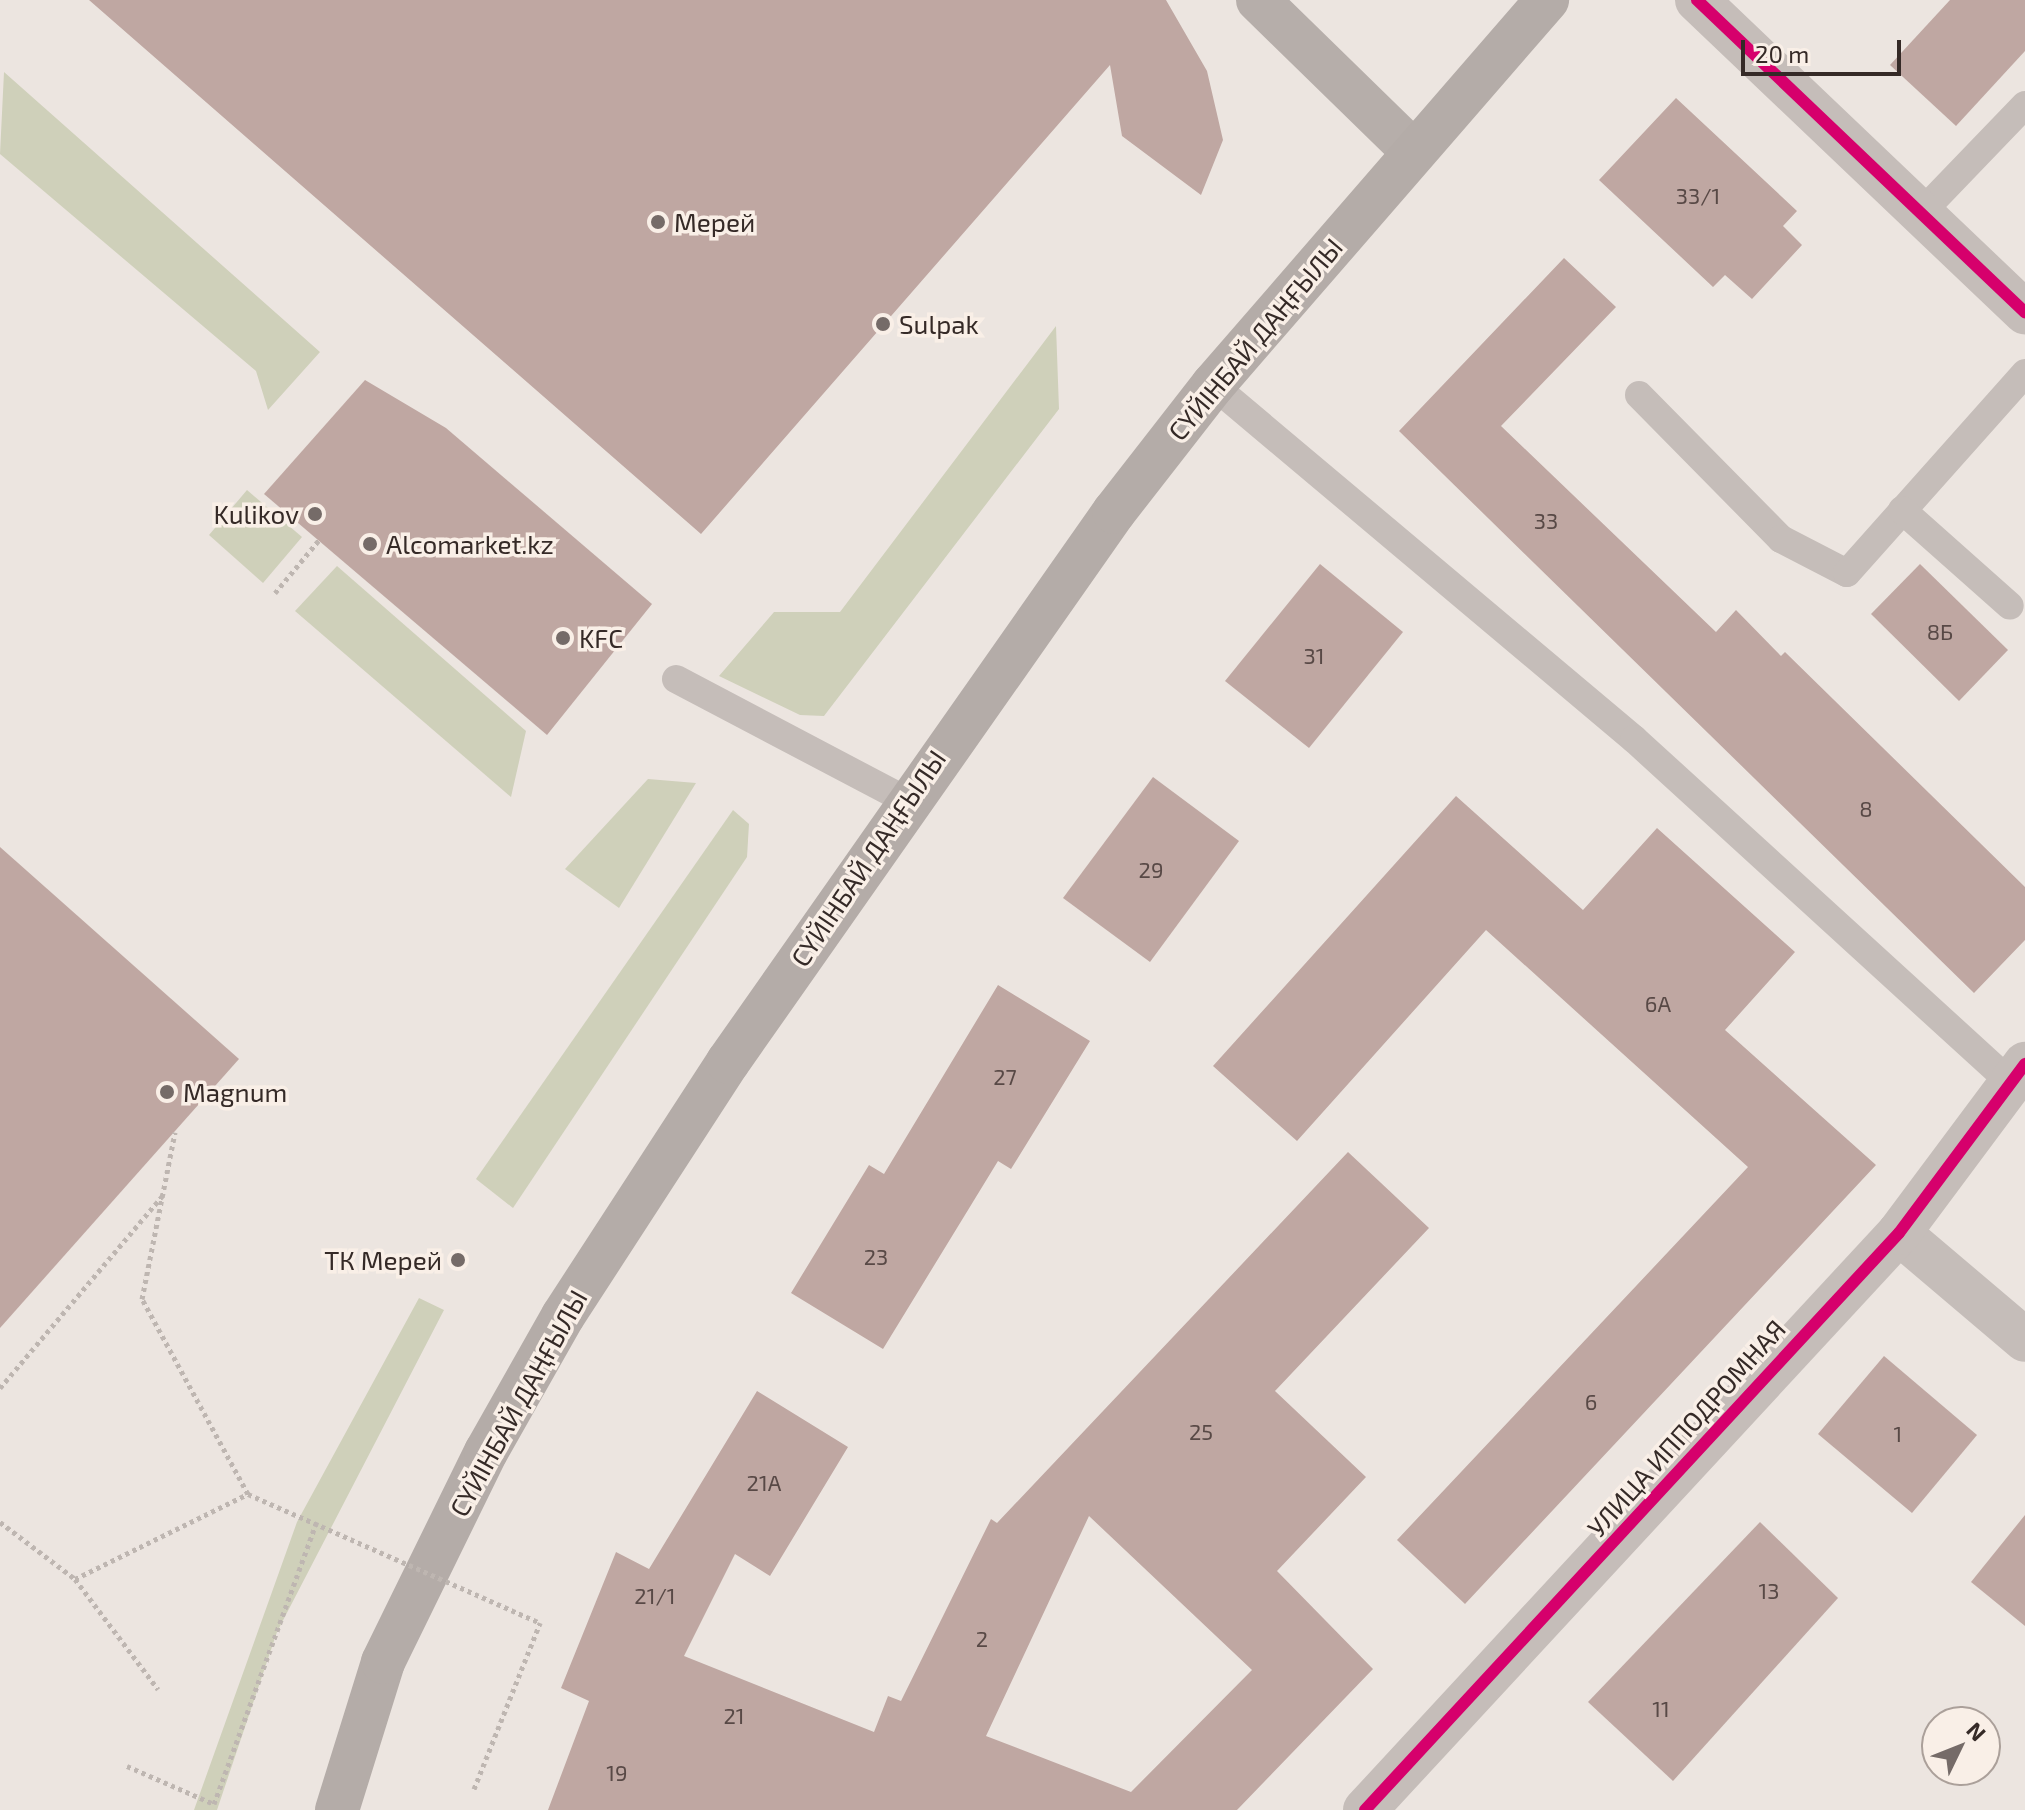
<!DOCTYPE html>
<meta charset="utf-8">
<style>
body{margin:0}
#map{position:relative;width:2025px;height:1810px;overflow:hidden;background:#ece5e0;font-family:"Exo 2",sans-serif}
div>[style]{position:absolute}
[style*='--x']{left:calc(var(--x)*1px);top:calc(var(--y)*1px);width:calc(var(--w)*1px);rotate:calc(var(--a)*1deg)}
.green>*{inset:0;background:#cfd0ba}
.building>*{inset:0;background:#bfa7a2}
.path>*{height:5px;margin-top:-2.5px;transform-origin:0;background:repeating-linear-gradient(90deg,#beb6b1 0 4px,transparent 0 8px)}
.service>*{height:28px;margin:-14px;padding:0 14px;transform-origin:14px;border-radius:14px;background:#c5bdb9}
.minor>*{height:44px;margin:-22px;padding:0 22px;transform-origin:22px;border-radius:22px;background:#c5bdb9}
.tertiary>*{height:44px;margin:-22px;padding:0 22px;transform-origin:22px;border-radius:22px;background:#c5bdb9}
.secondary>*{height:44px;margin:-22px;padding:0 22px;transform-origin:22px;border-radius:22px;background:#b6aeaa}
.primary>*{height:44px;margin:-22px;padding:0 22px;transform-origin:22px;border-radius:22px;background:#b4aca8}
.path-bridge>*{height:5px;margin-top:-2.5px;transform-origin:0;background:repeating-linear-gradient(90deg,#beb6b1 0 4px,transparent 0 8px)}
.cycleway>*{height:12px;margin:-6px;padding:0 6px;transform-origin:6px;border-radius:6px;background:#d6006c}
.dots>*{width:22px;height:22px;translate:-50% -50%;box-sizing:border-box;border:4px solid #f9efe7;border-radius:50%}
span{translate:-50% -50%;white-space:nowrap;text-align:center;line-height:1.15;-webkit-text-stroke:7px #f9efe7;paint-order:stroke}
.number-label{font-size:22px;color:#584946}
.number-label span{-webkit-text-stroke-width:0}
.poi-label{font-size:26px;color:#352a27}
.left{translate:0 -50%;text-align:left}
.right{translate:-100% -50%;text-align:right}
.street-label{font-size:26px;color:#352a27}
.north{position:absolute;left:1921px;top:1706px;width:80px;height:80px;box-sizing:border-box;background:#f9efe7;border:2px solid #aba09a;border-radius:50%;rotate:47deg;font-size:22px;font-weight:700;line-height:32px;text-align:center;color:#352a27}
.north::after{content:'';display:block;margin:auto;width:28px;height:36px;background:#756b68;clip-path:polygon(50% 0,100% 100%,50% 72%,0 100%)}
.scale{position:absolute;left:1741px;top:40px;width:160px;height:36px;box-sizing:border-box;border:4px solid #352a27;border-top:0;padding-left:10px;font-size:24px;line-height:28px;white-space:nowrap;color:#352a27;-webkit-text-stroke:6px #f9efe7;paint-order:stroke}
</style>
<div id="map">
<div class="green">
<div style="clip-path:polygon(4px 72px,320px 352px,268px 410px,256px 371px,0 154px)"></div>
<div style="clip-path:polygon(1056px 326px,1059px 409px,824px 716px,800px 715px,719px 676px,774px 612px,840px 612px)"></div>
<div style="clip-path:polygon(247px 490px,302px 537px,263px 583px,209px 535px)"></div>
<div style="clip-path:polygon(337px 566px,526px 731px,511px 797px,295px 611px)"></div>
<div style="clip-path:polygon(648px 779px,696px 783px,619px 908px,565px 869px)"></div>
<div style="clip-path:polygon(733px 810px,749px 824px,747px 857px,513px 1208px,476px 1179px)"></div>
<div style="clip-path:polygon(419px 1298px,444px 1310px,277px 1632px,217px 1810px,194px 1810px,297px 1522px)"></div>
</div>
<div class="building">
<div style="clip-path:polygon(89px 0,1166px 0,1207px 71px,1223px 140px,1201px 195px,1122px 136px,1110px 65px,701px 534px)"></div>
<div style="clip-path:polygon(1950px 0,2025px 0,2025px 51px,1956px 126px,1890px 65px)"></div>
<div style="clip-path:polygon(1676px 98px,1797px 211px,1783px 226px,1802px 245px,1752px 299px,1725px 275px,1713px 287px,1599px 180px)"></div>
<div style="clip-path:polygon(1564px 258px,1616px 307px,1501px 426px,1716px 632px,1736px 610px,1781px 656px,1785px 652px,2025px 887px,2025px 940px,1974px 993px,1399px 431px)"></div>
<div style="clip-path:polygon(365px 380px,446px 428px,652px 604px,547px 735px,264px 494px)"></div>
<div style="clip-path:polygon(1320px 564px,1403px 632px,1309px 748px,1225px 681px)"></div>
<div style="clip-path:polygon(1920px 564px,2008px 650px,1959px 701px,1871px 614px)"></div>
<div style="clip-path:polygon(1153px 777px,1239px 841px,1150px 962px,1063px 898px)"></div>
<div style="clip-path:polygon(1456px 796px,1583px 910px,1657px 828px,1795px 952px,1725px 1030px,1876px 1165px,1465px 1604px,1397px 1540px,1748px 1167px,1486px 930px,1297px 1141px,1213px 1066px)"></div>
<div style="clip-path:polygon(0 847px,239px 1059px,0 1328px)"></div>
<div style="clip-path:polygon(998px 985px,1090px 1041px,1011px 1169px,998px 1161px,883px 1349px,791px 1293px,869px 1165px,884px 1174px)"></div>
<div style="clip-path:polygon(evenodd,1348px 1152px,1429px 1228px,1275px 1391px,1366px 1477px,1277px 1571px,1373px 1669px,1237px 1810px,548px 1810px,589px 1701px,561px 1688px,616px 1552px,649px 1569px,757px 1391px,848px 1447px,770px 1576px,735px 1554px,684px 1656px,874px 1732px,888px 1696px,901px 1701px,991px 1519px,997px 1523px,1348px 1152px,1089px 1516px,1252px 1670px,1131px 1792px,986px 1736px,1089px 1516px)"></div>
<div style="clip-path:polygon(1884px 1356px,1977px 1435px,1912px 1513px,1818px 1434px)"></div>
<div style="clip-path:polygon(2025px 1515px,2025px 1626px,1971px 1582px)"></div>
<div style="clip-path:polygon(1760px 1522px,1838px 1598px,1673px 1781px,1588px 1702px)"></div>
</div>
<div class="path">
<div style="--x:275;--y:593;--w:69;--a:-50.3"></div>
<div style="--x:0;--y:1388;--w:253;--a:-49.8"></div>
<div style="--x:0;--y:1522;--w:94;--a:37.2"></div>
<div style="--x:75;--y:1579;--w:138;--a:53"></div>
<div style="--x:75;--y:1579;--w:193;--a:-26.2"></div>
<div style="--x:248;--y:1494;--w:222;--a:-118.5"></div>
<div style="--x:142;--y:1299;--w:170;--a:-78.8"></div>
<div style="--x:127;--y:1766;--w:95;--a:23.6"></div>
<div style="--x:214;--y:1804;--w:301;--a:-70"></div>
<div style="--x:474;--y:1789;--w:179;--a:-68.3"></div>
</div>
<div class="service">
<div style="--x:1921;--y:213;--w:150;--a:-46.1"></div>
<div style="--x:1213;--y:385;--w:550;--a:40.06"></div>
<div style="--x:1634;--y:739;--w:510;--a:42.38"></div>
<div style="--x:1639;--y:395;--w:202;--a:45.4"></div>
<div style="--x:1781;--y:539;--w:74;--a:27.3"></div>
<div style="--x:1847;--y:573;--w:268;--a:-48.3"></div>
<div style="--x:1902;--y:510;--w:144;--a:41.6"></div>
<div style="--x:676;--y:679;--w:261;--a:27.8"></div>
</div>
<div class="minor">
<div style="--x:1899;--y:1233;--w:165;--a:40.3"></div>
<div style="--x:1365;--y:1810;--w:786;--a:-47.22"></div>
<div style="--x:1899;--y:1233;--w:211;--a:-53.3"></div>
</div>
<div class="tertiary">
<div style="--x:1697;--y:0;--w:453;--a:43.6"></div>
</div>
<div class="secondary">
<div style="--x:1258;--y:0;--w:218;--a:44.3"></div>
</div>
<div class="primary">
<div style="--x:337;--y:1810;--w:155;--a:-72.7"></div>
<div style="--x:383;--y:1662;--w:234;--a:-63.9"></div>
<div style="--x:486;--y:1452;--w:156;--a:-60.5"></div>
<div style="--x:563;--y:1316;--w:303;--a:-57"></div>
<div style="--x:728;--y:1062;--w:672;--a:-54.94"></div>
<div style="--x:1114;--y:512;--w:161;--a:-52.1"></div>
<div style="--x:1213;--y:385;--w:510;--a:-49.06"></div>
</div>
<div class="path-bridge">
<div style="--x:248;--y:1494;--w:319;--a:23.8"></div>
</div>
<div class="cycleway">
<div style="--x:1697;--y:0;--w:453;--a:43.6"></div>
<div style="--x:1365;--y:1810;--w:786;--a:-47.22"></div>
<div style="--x:1899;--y:1233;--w:211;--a:-53.3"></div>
</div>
<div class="dots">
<div style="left:658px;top:222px;background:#756b68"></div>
<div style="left:883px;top:324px;background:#756b68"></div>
<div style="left:315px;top:514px;background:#756b68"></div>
<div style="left:370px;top:544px;background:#756b68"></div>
<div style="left:563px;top:638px;background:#756b68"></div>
<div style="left:167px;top:1092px;background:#756b68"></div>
<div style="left:458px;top:1260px;background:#756b68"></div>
</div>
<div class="number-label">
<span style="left:1698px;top:196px">33/1</span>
<span style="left:1546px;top:521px">33</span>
<span style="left:1940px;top:632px">8Б</span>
<span style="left:1314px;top:656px">31</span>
<span style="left:1866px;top:809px">8</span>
<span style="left:1151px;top:870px">29</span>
<span style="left:1658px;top:1004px">6А</span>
<span style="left:1005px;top:1077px">27</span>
<span style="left:876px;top:1257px">23</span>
<span style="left:1591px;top:1402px">6</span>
<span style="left:1201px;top:1432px">25</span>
<span style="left:1898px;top:1434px">1</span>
<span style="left:764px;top:1483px">21А</span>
<span style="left:1769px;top:1591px">13</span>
<span style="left:655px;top:1596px">21/1</span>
<span style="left:982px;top:1639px">2</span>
<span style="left:1661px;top:1709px">11</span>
<span style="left:734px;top:1716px">21</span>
<span style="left:617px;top:1773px">19</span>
</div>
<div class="poi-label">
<span class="left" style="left:674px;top:222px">Мерей</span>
<span class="left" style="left:899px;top:324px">Sulpak</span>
<span class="right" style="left:299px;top:514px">Kulikov</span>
<span class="left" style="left:386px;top:544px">Alcomarket.kz</span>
<span class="left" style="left:579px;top:638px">KFC</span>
<span class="left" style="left:183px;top:1092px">Magnum</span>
<span class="right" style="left:442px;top:1260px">ТК Мерей</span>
</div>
<div class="street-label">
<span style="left:1255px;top:339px;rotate:-50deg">СҮЙІНБАЙ ДАҢҒЫЛЫ</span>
<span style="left:868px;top:858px;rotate:-56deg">СҮЙІНБАЙ ДАҢҒЫЛЫ</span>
<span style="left:518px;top:1403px;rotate:-61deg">СҮЙІНБАЙ ДАҢҒЫЛЫ</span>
<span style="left:1686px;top:1428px;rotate:-48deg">УЛИЦА ИППОДРОМНАЯ</span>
</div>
<div class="north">N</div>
<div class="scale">20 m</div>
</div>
